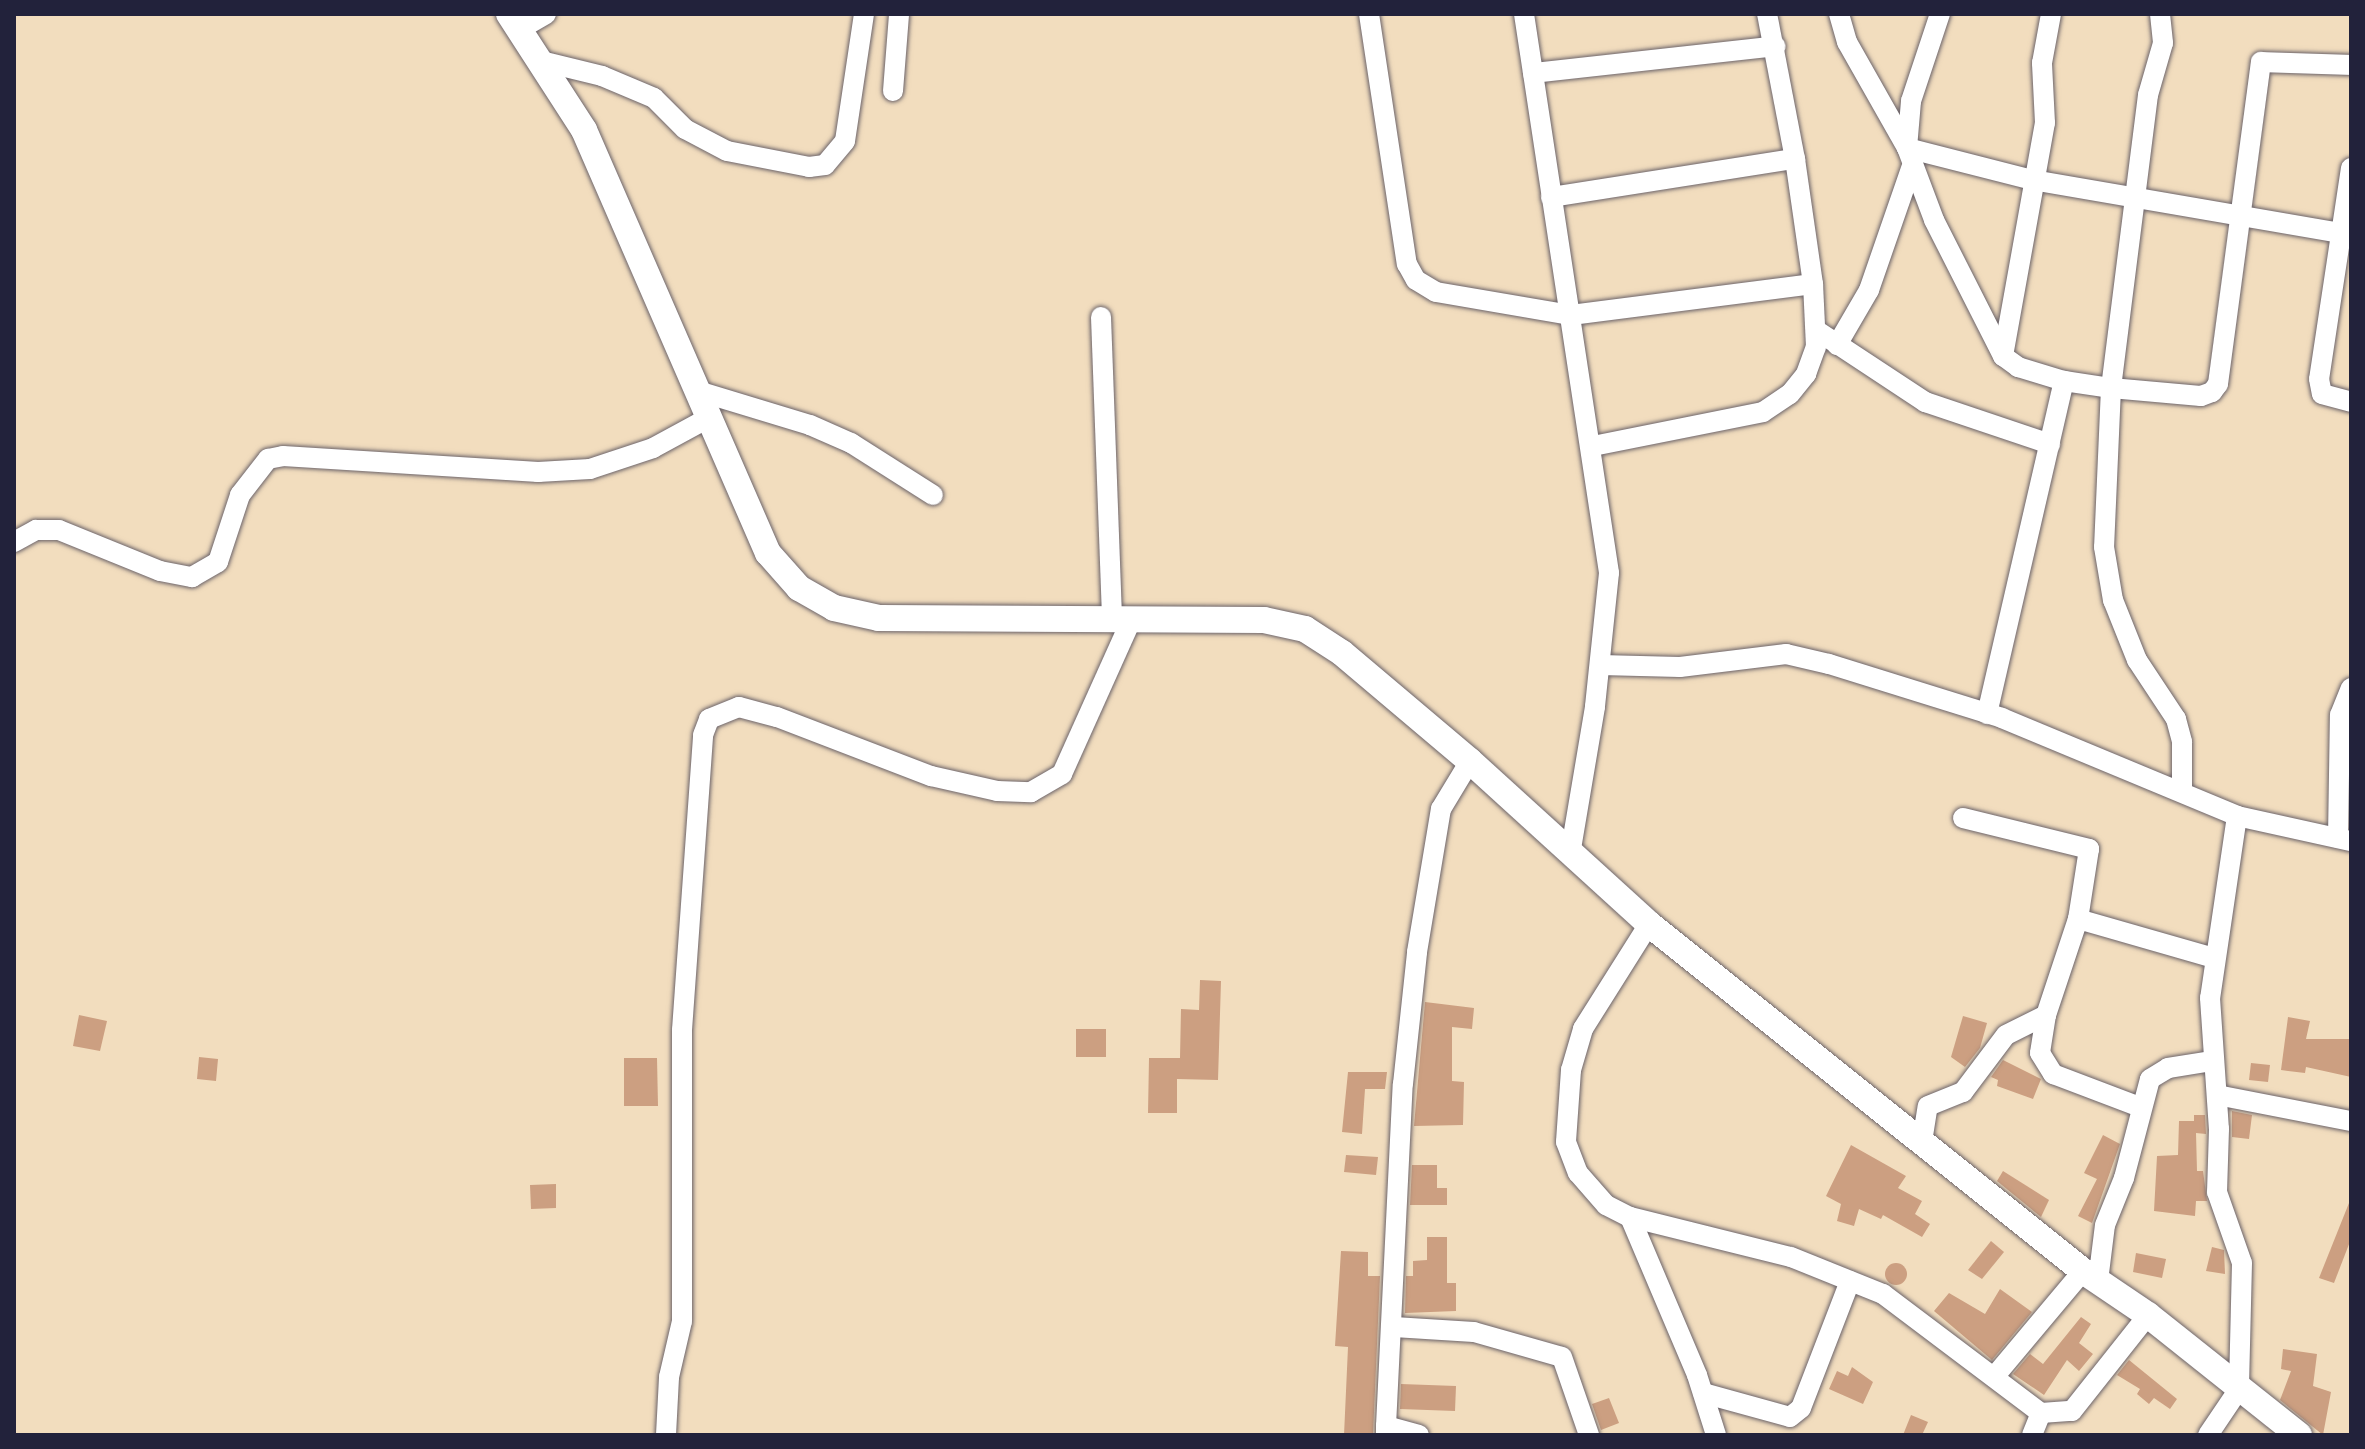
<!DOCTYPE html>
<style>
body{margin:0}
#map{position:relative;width:2365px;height:1449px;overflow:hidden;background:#f2ddbe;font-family:"EB Garamond",serif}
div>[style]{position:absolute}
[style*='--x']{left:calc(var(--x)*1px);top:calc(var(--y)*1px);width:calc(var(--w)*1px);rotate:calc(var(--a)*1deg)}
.building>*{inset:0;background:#cc9f81}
.round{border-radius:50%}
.roads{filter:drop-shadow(0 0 2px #6b6369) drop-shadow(0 0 2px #6b6369)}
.minor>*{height:20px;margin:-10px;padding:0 10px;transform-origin:10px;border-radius:10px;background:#fff}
.tertiary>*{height:26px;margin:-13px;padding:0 13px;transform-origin:13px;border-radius:13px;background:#fff}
span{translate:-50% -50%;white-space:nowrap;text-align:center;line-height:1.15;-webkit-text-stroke:8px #fdfcf7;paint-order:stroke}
.frame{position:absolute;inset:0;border:16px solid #22223b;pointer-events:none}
</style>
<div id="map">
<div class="building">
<div style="clip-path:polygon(1200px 980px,1221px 981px,1218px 1080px,1177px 1079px,1177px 1113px,1148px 1113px,1149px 1058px,1180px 1058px,1181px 1009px,1199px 1010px)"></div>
<div style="clip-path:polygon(1425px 1002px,1474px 1008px,1472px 1029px,1452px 1027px,1452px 1081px,1464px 1082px,1463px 1125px,1414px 1126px)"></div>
<div style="clip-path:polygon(79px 1015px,107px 1021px,100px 1051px,73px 1046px)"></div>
<div style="clip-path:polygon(1963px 1016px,1987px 1023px,1980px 1048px,1965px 1067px,1951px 1057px)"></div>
<div style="clip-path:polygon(2288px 1017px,2310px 1021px,2306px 1039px,2351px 1039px,2351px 1077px,2306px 1067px,2305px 1073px,2281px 1070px)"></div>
<div style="clip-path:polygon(1076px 1029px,1106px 1029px,1106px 1057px,1076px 1057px)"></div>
<div style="clip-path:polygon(199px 1057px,218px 1059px,216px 1081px,197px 1079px)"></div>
<div style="clip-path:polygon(624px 1058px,657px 1058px,658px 1106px,624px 1106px)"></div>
<div style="clip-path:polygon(2003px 1060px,2041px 1079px,2033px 1099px,1997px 1086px,1998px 1080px,1991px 1077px)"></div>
<div style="clip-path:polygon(2251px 1063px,2270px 1065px,2268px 1082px,2249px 1080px)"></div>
<div style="clip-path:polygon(1348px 1072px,1387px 1072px,1385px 1089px,1365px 1089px,1362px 1134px,1342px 1132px)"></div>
<div style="clip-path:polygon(2232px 1111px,2252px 1115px,2249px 1139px,2232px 1137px)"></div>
<div style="clip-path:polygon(2194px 1115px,2205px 1115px,2206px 1134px,2196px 1133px,2197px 1171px,2203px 1171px,2207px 1201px,2196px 1201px,2195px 1216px,2154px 1211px,2157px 1156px,2178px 1155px,2179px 1121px,2194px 1121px)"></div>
<div style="clip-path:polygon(2103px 1135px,2120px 1144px,2092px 1223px,2078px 1216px,2097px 1179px,2084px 1173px)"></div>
<div style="clip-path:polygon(1851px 1145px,1906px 1176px,1898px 1188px,1922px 1201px,1915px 1214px,1930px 1224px,1922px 1237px,1883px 1215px,1881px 1219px,1859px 1209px,1854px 1226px,1837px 1221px,1841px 1204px,1826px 1196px)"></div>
<div style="clip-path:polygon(1346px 1155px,1378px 1157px,1376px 1175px,1344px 1172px)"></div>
<div style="clip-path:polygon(1412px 1165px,1437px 1165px,1437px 1188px,1447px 1188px,1447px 1205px,1410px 1205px)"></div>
<div style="clip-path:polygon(2003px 1171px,2049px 1200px,2041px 1217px,1997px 1181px)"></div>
<div style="clip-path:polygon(556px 1184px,556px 1208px,531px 1209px,530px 1185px)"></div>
<div style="clip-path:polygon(2351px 1198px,2351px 1239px,2334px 1283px,2319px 1278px)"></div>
<div style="clip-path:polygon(1427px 1237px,1447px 1237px,1447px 1283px,1456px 1283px,1456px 1311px,1405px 1313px,1406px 1276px,1413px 1276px,1413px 1261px,1427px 1260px)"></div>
<div style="clip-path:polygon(1991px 1241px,2004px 1252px,1982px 1279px,1968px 1270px)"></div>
<div style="clip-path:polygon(2212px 1247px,2224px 1250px,2225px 1274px,2206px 1271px)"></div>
<div style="clip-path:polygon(1341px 1251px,1368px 1252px,1368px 1276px,1380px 1276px,1373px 1435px,1344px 1435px,1348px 1347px,1335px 1346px)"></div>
<div style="clip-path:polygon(2136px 1253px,2166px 1259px,2162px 1278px,2133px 1272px)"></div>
<div class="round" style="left:1885px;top:1263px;width:22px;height:22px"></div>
<div style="clip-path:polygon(2000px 1289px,2032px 1312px,1992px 1360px,1934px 1311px,1949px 1293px,1985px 1314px)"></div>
<div style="clip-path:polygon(2081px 1317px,2091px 1324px,2079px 1343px,2093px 1354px,2079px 1371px,2067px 1360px,2044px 1395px,2013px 1374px,2030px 1354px,2043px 1364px)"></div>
<div style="clip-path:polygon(2283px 1349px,2317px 1354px,2313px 1386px,2331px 1392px,2323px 1435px,2280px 1400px,2291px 1371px,2281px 1369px)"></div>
<div style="clip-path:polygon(2129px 1360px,2177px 1399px,2170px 1409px,2154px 1398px,2149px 1404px,2137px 1394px,2140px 1389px,2117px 1375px)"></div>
<div style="clip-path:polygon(1852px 1367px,1873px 1382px,1863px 1404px,1829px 1389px,1837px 1371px,1848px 1376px)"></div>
<div style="clip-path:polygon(1401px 1384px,1456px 1386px,1455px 1411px,1400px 1409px)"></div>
<div style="clip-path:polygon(1609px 1398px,1619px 1423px,1601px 1430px,1592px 1404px)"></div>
<div style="clip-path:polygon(1911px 1415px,1928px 1422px,1922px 1435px,1903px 1435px)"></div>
</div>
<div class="roads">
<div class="minor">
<div style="--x:1369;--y:14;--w:253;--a:81.4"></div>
<div style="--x:1407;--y:264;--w:18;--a:61"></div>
<div style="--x:1416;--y:280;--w:23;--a:31"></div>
<div style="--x:1436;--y:292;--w:137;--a:9.7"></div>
<div style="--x:1571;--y:315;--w:244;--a:-7.3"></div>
<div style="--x:1813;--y:284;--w:126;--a:-98.2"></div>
<div style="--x:1524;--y:14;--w:565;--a:81.35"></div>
<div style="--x:1609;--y:573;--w:135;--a:96"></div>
<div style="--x:1595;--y:707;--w:150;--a:99.6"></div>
<div style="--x:1839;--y:14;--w:29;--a:74"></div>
<div style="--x:1847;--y:42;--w:122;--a:60.5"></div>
<div style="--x:1907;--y:148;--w:77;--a:69.4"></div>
<div style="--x:1934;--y:220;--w:153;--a:63.1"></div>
<div style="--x:2003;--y:356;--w:19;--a:36"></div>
<div style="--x:2018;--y:367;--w:48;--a:16.9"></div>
<div style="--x:2064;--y:381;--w:48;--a:8.5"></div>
<div style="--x:2111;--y:388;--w:90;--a:5.1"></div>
<div style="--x:2201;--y:396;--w:12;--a:-20"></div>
<div style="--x:2212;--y:392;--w:10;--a:-53"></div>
<div style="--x:2218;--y:384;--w:325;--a:-82.4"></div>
<div style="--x:2261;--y:62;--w:90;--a:1.9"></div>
<div style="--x:2160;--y:14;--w:29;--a:84"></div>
<div style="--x:2163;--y:43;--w:54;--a:106.1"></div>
<div style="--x:2148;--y:95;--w:295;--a:97.2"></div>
<div style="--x:2111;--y:388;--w:159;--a:92.5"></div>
<div style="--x:2104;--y:547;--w:54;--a:80.4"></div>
<div style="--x:2113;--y:600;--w:65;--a:68.2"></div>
<div style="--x:2137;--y:660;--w:71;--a:56.5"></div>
<div style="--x:2176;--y:719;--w:24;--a:75"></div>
<div style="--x:2182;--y:742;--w:49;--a:90"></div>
<div style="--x:520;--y:29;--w:30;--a:-30"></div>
<div style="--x:545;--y:62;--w:59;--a:13.8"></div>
<div style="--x:602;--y:76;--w:56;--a:22.9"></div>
<div style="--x:654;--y:98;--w:44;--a:45"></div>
<div style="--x:685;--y:129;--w:47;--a:27.6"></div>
<div style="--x:727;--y:151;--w:84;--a:11"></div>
<div style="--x:809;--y:167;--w:16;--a:-7"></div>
<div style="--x:825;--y:165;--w:31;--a:-50"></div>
<div style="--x:845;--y:141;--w:128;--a:-81.5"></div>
<div style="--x:1533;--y:73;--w:244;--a:-6.3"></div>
<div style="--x:893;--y:91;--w:77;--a:-85.5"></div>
<div style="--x:1907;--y:148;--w:130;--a:14.3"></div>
<div style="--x:2033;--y:180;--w:313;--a:9.8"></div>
<div style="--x:1907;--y:148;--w:47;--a:-85.1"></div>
<div style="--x:1911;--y:101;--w:92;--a:-71.6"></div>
<div style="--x:2351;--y:168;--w:213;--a:98.6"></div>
<div style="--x:2319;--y:379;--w:15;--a:79"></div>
<div style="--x:2322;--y:394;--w:30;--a:15"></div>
<div style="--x:1551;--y:197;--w:247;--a:-8.9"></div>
<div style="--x:1795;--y:159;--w:148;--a:-100.9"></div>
<div style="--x:1101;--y:317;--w:301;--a:87.9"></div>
<div style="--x:1816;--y:330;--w:131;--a:33.4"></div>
<div style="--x:1925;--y:402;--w:132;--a:18.6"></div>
<div style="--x:1837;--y:345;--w:64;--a:-59.8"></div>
<div style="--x:1869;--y:290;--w:134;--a:-70.9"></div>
<div style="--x:2003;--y:356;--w:237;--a:-79.8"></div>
<div style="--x:2045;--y:123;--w:60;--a:-92.9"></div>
<div style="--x:2042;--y:63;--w:50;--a:-79.6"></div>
<div style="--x:698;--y:391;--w:117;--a:16.9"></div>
<div style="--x:810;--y:425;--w:45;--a:23.7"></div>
<div style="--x:851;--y:443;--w:97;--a:32.4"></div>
<div style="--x:1593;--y:446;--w:173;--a:-11.3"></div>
<div style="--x:1763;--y:412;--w:32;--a:-34"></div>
<div style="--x:1790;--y:394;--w:26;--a:-51"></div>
<div style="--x:1806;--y:374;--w:29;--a:-70"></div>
<div style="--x:1816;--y:347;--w:63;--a:-92.7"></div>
<div style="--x:14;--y:542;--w:25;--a:-29"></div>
<div style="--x:36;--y:530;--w:23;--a:0"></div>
<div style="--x:59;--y:530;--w:109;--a:22.1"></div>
<div style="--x:160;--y:571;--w:33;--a:11"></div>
<div style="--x:192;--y:577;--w:30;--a:-30"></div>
<div style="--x:218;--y:562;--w:71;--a:-71.8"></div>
<div style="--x:240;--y:495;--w:46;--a:-52.1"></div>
<div style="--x:268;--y:459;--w:15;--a:-11"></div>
<div style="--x:283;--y:456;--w:256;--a:3.6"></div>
<div style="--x:538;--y:472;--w:52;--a:-3.3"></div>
<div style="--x:590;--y:469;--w:66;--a:-18.4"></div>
<div style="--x:653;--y:448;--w:65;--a:-28.5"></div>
<div style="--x:1600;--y:665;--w:80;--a:1.4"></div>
<div style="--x:1680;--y:667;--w:107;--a:-7"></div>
<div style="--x:1786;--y:654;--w:44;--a:13.1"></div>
<div style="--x:1829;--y:664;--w:181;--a:17.3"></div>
<div style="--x:2002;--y:718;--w:255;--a:22.6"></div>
<div style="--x:2237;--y:816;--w:184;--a:98.4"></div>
<div style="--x:2210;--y:998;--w:131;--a:86.1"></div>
<div style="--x:2219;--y:1129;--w:63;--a:91.8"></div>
<div style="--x:2217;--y:1192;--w:75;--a:70.6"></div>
<div style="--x:2242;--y:1263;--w:126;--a:91.4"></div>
<div style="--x:2239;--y:1389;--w:55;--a:124"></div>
<div style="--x:1987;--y:714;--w:342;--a:-77"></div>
<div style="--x:2237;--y:816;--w:116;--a:12.5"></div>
<div style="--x:1963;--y:818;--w:130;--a:13.8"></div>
<div style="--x:2089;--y:849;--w:71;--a:98.9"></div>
<div style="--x:2078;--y:919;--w:101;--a:108.4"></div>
<div style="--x:2046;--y:1015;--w:38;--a:99"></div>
<div style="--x:2040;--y:1053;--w:25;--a:58"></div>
<div style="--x:2053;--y:1074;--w:93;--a:20.8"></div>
<div style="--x:2338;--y:838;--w:123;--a:-89.1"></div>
<div style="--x:2340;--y:715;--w:29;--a:-68"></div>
<div style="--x:2078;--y:919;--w:141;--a:16"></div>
<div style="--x:1649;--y:924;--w:124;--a:122.2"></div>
<div style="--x:1583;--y:1029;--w:43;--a:106.3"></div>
<div style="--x:1571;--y:1070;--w:72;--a:94"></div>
<div style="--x:1566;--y:1142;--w:33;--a:69"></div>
<div style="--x:1578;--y:1173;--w:43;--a:48.8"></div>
<div style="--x:1606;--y:1205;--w:27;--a:27"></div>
<div style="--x:1630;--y:1217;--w:172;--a:67"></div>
<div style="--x:1697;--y:1375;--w:63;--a:72.4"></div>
<div style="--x:2217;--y:1095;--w:136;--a:11"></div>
<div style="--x:1922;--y:1142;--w:36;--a:-81"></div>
<div style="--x:1928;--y:1106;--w:38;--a:-22"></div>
<div style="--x:1963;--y:1092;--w:71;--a:-53"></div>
<div style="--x:2006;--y:1035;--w:45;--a:-26.6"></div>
<div style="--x:1630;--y:1217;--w:166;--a:14"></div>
<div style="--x:1791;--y:1257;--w:99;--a:21.9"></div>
<div style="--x:1883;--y:1294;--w:198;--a:37"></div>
<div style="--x:2041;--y:1413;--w:31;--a:-4"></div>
<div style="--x:2072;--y:1411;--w:122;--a:-51.6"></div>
<div style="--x:2098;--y:1281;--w:56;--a:-82.9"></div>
<div style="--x:2105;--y:1225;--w:51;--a:-68"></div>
<div style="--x:2124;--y:1178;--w:102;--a:-75.3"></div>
<div style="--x:2150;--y:1079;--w:21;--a:-31"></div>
<div style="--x:2168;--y:1068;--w:45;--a:-9"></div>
<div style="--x:1394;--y:1327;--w:80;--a:3.6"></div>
<div style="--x:1474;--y:1332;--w:91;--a:15.9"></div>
<div style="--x:1562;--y:1357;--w:83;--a:70.9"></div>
<div style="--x:1994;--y:1377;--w:138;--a:-50"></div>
<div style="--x:1703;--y:1393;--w:90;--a:15.4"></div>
<div style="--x:1790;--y:1417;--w:14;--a:-39"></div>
<div style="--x:1801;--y:1408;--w:136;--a:-68.9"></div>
<div style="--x:1386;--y:1426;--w:342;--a:-87.2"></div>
<div style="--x:1403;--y:1084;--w:133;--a:-83.9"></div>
<div style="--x:1417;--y:952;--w:145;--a:-80.5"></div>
<div style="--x:1441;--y:809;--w:56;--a:-58.9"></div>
<div style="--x:666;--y:1435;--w:58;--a:-87"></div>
<div style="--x:669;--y:1377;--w:57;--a:-76.9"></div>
<div style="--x:682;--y:1321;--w:291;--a:-90"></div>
<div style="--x:682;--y:1030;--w:296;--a:-85.9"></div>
<div style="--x:703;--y:735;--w:17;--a:-69"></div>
<div style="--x:709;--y:719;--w:32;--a:-22"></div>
<div style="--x:739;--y:707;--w:39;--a:15"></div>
<div style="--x:777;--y:717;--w:165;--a:21"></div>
<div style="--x:931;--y:776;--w:68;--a:12.8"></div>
<div style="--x:997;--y:791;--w:34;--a:2"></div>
<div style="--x:1031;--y:792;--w:36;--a:-30"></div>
<div style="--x:1062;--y:774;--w:171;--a:-65.8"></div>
<div style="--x:1386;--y:1435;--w:9;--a:-90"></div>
<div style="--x:1386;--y:1426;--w:34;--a:15"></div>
<div style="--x:2032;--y:1435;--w:24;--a:-68"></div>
</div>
<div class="tertiary">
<div style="--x:509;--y:14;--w:138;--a:57.1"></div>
<div style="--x:584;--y:130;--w:461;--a:66.5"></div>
<div style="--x:768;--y:553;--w:47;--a:48.5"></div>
<div style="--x:799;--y:588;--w:40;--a:29.7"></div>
<div style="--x:834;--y:608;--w:46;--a:12.5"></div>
<div style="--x:879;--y:618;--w:385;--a:0.3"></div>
<div style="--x:1264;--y:620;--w:42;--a:12.4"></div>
<div style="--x:1305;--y:629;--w:44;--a:33"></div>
<div style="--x:1342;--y:653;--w:167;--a:40.2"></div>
<div style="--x:1470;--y:761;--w:242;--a:42.3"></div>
<div style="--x:1649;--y:924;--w:556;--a:38.64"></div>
<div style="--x:2083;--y:1271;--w:78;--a:34.1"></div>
<div style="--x:2148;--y:1315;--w:193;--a:38.5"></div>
</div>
</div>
<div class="frame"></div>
</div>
